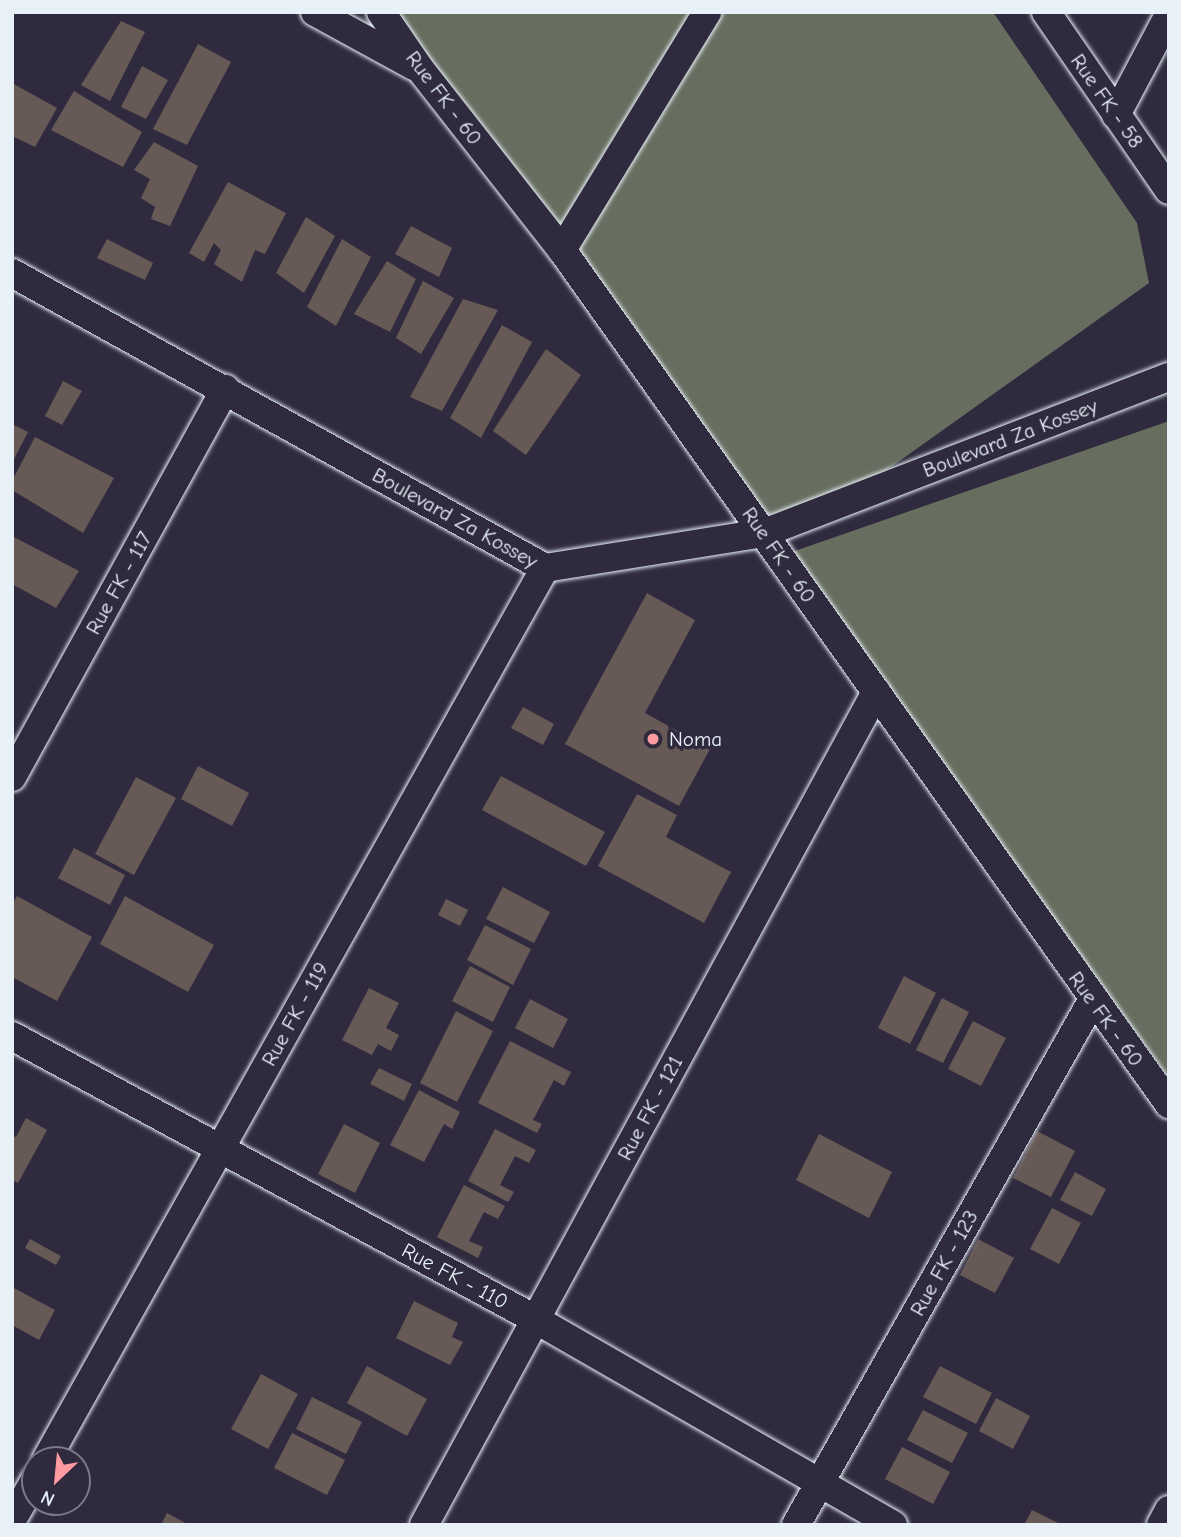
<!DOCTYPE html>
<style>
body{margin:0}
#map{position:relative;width:1181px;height:1537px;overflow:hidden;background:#2f2a3d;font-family:"Comic Neue",sans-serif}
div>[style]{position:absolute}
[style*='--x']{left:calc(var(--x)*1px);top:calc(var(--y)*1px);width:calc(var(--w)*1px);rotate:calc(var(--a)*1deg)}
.green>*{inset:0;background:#676d5f}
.building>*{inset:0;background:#675a56}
.roads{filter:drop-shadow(0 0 2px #e8f1f8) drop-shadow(0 0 2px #e8f1f8)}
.street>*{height:28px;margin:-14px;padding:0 14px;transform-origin:14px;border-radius:14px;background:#2f2a3d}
.dots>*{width:19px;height:19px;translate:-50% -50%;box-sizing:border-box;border:4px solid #2f2a3d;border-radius:50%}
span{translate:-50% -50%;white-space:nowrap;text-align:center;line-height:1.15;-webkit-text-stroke:7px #2f2a3d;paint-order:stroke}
.street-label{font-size:21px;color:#e8f1f8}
.poi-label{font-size:21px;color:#e8f1f8}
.left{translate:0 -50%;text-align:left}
.frame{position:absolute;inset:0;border:14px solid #e8f1f8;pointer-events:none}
.north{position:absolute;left:21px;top:1446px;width:70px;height:70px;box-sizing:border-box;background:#2f2a3d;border:2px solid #797a88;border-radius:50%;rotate:206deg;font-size:19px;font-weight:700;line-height:28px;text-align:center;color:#e8f1f8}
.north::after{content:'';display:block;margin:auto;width:24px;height:32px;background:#ff9aa2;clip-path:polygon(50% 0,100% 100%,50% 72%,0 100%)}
</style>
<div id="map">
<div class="green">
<div style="clip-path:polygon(391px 12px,993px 12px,1137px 223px,1149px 283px,828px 512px,756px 515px)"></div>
<div style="clip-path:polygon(1169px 421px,1169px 1078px,789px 553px)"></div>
</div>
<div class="building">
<div style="clip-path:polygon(121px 21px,145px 32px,110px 101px,81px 85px)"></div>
<div style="clip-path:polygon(198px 44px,231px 62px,187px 145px,153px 129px)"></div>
<div style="clip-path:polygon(142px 66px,168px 80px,146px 119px,121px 107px)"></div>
<div style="clip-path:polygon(12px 83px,57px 108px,35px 147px,12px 136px)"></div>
<div style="clip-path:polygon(74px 91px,142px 132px,123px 167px,51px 130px)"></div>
<div style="clip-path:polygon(154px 142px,198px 166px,170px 226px,151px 219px,155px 207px,141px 198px,150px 179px,134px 170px)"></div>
<div style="clip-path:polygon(228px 182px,286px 213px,265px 254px,255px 250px,242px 282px,214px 264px,221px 250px,214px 243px,204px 262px,189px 253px)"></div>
<div style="clip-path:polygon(306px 217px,335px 236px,304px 293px,276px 273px)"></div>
<div style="clip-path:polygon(411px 226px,452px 248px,439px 277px,395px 254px)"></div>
<div style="clip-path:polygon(107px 239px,153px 263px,145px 280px,97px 258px)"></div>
<div style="clip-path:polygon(342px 239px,371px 257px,336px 326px,307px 307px)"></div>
<div style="clip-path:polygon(387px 261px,416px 279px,390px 332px,354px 314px)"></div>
<div style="clip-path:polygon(423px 281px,454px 298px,421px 354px,396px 338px)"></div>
<div style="clip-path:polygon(463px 299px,498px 310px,442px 411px,410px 397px)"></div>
<div style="clip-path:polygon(502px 325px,532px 342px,481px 438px,450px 418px)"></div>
<div style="clip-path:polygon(546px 349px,581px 375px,526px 455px,493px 431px)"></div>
<div style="clip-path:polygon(63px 381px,82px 391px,62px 425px,45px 416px)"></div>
<div style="clip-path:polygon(12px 424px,28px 432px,12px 463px)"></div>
<div style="clip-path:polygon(35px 437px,114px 478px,83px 533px,12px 490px,12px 481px)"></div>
<div style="clip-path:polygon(12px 536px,79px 571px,56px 608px,12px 584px)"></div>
<div style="clip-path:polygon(647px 593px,695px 620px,645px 713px,710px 749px,679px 806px,565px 744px)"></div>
<div style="clip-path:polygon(523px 707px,554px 724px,543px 745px,511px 728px)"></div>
<div style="clip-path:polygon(198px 766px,249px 793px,232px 826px,181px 799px)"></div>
<div style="clip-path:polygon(501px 776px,605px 832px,586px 866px,482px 810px)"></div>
<div style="clip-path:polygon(136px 777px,176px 798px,134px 875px,95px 854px)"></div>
<div style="clip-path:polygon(637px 794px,677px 815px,666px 837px,731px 872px,704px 923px,598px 866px)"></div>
<div style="clip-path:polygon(74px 848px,125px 875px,110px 905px,58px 878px)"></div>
<div style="clip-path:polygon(503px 887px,550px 912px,534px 943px,486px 919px)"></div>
<div style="clip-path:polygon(17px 896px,92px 937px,57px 1001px,12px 977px,12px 905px)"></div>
<div style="clip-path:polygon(125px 896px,214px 945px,188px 992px,100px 944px)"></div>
<div style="clip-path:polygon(446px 899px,468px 910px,460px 926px,438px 915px)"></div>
<div style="clip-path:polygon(485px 925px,531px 949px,513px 985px,467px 960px)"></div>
<div style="clip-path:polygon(470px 966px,510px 987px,493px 1022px,452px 1001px)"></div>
<div style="clip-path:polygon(904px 976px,936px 993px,910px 1044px,878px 1028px)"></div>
<div style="clip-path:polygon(369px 988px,399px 1003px,386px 1028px,399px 1035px,391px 1051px,378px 1044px,372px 1055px,342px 1040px)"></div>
<div style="clip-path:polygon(942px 998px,969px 1012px,943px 1063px,916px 1050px)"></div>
<div style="clip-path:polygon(530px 999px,568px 1019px,553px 1048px,515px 1028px)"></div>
<div style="clip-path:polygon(456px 1011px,493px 1031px,457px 1102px,420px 1083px)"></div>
<div style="clip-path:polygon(973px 1021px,1006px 1038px,981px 1086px,948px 1069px)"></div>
<div style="clip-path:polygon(510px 1041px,571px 1072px,564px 1086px,554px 1080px,533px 1120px,542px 1124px,537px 1133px,478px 1103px)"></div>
<div style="clip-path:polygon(379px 1068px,412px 1084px,404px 1101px,370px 1084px)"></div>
<div style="clip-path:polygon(419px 1090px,460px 1112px,452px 1129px,444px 1124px,424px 1162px,390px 1145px)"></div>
<div style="clip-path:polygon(26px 1118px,47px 1130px,18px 1183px,12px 1180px,12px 1135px,16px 1137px)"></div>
<div style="clip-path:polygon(344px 1124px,380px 1143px,355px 1193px,318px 1174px)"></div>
<div style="clip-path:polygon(495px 1129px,536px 1150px,529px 1163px,515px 1156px,500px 1185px,514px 1192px,508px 1202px,468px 1181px)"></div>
<div style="clip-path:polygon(1037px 1131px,1075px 1151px,1051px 1197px,1013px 1178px)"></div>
<div style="clip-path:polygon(819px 1134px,892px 1172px,869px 1218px,796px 1180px)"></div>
<div style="clip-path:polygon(1075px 1172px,1106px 1189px,1092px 1216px,1060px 1200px)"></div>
<div style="clip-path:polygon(464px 1185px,505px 1206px,498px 1219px,484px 1212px,469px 1241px,483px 1247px,478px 1258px,437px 1237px)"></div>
<div style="clip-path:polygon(1052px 1208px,1081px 1223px,1059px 1264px,1030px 1249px)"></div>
<div style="clip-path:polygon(30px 1239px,61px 1256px,56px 1265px,25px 1248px)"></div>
<div style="clip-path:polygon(978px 1239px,1014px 1258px,995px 1293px,960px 1275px)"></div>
<div style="clip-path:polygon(12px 1287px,55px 1310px,39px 1340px,12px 1325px)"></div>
<div style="clip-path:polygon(414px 1301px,458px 1323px,452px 1337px,463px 1342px,450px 1365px,396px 1338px)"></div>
<div style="clip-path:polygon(367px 1366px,427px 1399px,407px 1436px,347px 1403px)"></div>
<div style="clip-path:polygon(940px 1366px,992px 1393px,976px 1424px,923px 1397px)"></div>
<div style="clip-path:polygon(261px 1374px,298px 1394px,268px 1449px,231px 1429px)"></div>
<div style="clip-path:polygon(312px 1397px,362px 1422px,346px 1454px,296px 1429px)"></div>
<div style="clip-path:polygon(996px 1398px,1030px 1416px,1013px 1449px,979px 1431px)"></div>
<div style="clip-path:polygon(923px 1410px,968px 1433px,952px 1463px,907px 1440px)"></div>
<div style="clip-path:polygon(292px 1433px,345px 1460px,327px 1495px,274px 1468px)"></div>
<div style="clip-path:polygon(902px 1447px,950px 1472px,933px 1504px,885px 1479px)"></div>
<div style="clip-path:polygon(1032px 1510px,1062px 1525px,1024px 1525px)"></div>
<div style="clip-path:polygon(167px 1513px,189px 1525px,161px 1525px)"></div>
</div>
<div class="roads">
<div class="street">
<div style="--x:315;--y:12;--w:113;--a:28.6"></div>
<div style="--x:381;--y:12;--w:69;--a:55.6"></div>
<div style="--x:420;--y:69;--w:230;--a:51.9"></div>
<div style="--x:562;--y:250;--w:1048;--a:54.6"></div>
<div style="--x:1046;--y:12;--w:216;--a:55.4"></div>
<div style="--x:1116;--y:115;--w:113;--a:-62.1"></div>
<div style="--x:562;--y:250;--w:279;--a:-58.6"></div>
<div style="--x:12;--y:273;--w:609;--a:28.96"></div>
<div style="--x:545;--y:568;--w:222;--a:-9.1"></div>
<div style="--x:764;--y:533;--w:434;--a:-21.1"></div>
<div style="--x:12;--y:777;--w:443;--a:-61.2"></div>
<div style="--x:12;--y:1036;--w:595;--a:28.42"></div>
<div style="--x:535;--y:1319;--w:413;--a:29.9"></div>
<div style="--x:46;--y:1460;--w:1022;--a:-60.78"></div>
<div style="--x:12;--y:1520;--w:46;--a:-60.1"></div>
<div style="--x:424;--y:1525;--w:948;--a:-61.51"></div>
<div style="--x:796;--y:1525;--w:602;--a:-60.54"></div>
<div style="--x:1161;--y:1525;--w:17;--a:-62"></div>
</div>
</div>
<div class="dots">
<div style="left:653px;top:739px;background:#ff9aa2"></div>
</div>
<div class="street-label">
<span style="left:444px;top:98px;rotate:53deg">Rue FK - 60</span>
<span style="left:1107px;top:101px;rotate:55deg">Rue FK - 58</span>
<span style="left:1010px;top:438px;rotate:-21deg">Boulevard Za Kossey</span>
<span style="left:455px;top:518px;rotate:29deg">Boulevard Za Kossey</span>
<span style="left:779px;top:555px;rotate:55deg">Rue FK - 60</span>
<span style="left:119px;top:583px;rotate:-61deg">Rue FK - 117</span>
<span style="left:295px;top:1014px;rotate:-61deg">Rue FK - 119</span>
<span style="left:1106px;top:1019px;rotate:54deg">Rue FK - 60</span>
<span style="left:650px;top:1108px;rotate:-62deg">Rue FK - 121</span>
<span style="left:944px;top:1263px;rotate:-61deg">Rue FK - 123</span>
<span style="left:455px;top:1276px;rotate:28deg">Rue FK - 110</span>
</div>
<div class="poi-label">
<span class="left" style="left:669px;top:739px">Noma</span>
</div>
<div class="frame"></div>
<div class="north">N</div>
</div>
